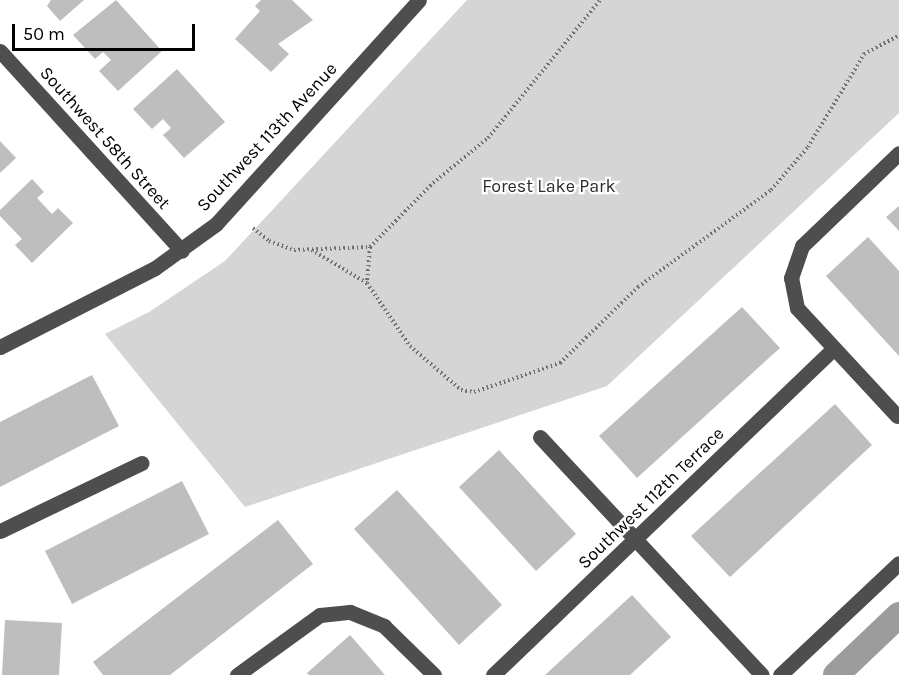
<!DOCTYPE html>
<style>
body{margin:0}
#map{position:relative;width:899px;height:675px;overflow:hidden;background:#fff;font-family:Karla,sans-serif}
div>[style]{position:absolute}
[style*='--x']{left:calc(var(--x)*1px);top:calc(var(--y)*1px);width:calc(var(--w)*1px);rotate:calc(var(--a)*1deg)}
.green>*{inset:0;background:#d5d5d5}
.canal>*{height:26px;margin:-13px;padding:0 13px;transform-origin:13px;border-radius:13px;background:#9c9c9c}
.building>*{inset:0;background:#bebebe}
.path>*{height:4px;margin-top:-2px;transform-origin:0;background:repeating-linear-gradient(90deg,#707070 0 1.5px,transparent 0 4.5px)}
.minor>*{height:15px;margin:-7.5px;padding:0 7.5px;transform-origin:7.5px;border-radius:7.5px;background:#4e4e4e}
span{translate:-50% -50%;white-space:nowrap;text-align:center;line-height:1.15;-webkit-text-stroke:4.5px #fff;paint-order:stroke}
.street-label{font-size:18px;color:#000}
.park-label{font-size:18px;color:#2c2c2c}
.scale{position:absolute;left:12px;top:24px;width:183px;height:27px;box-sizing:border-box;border:3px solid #000;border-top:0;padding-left:8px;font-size:18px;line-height:21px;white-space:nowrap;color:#000;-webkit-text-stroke:4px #fff;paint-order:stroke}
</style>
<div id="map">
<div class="green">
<div style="clip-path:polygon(467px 0,899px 0,899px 113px,607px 386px,245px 507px,105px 334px,149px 312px,225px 261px)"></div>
</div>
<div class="canal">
<div style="--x:836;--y:675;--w:87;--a:-43.6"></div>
</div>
<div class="building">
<div style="clip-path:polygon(51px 0,84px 0,60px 21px,47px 6px)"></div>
<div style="clip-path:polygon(116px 0,162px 51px,118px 91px,99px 71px,111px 60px,103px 52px,95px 59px,73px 35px)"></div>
<div style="clip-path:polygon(261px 0,292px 0,313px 20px,278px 44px,289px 54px,271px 72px,235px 39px,260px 11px,255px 6px)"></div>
<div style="clip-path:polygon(177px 69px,225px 122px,184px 158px,163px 135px,171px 128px,163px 119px,152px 129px,133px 109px)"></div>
<div style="clip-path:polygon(0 141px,16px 158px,0 173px)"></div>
<div style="clip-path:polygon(32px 179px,44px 192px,37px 198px,52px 214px,58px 208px,73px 223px,32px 263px,15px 245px,22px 239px,0 216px,0 210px)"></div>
<div style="clip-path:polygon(899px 206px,899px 231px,886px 217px)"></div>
<div style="clip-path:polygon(868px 237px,899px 271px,899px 356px,826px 276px)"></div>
<div style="clip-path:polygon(742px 307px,780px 348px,637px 478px,599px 436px)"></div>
<div style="clip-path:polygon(92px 375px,119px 426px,0 487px,0 422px)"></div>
<div style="clip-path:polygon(835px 404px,872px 445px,730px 577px,691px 536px)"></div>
<div style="clip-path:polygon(499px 450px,576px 534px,536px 571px,459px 487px)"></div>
<div style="clip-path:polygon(182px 481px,209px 534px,72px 604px,45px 551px)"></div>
<div style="clip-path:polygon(397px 490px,502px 605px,459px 645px,354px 529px)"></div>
<div style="clip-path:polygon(278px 520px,313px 564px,170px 675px,103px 675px,93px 662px)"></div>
<div style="clip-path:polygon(632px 595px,671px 637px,630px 675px,545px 675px)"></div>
<div style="clip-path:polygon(5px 620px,62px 623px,59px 675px,2px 675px)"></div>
<div style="clip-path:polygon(350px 635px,385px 675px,309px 675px,307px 673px)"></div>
</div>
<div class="path">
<div style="--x:253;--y:228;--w:21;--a:39"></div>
<div style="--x:269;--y:241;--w:27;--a:20"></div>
<div style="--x:294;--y:250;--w:76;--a:-2.3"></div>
<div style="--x:370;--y:247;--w:36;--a:95"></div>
<div style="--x:367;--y:283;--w:66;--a:-149.2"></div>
<div style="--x:370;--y:247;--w:90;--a:-45.5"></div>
<div style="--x:433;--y:183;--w:71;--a:-39.3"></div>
<div style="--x:488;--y:138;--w:178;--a:-50.9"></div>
<div style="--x:367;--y:283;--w:76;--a:55.7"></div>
<div style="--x:410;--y:346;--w:67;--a:40.8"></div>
<div style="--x:461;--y:390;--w:13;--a:9"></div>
<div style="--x:474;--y:392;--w:91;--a:-18.6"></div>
<div style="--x:560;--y:363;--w:109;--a:-44.3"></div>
<div style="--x:638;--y:287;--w:165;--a:-36.1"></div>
<div style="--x:771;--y:190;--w:57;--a:-49.3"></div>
<div style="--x:808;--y:147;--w:109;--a:-58.9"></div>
<div style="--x:864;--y:54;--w:40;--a:-28"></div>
</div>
<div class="minor">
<div style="--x:0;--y:51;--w:270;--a:47.7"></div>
<div style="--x:0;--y:347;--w:174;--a:-27"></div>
<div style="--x:155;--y:268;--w:75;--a:-35.8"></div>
<div style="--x:216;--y:224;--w:302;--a:-47.8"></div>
<div style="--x:897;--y:416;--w:147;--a:-132.8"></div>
<div style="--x:797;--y:308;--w:31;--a:-101"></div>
<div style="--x:791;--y:278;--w:34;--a:-71"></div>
<div style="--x:802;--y:246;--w:134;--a:-43.8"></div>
<div style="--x:540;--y:437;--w:325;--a:47"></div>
<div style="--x:0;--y:531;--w:157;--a:-25.7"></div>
<div style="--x:237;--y:675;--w:102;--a:-35.9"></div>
<div style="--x:320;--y:615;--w:30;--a:-6"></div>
<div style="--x:350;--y:612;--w:37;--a:22"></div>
<div style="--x:384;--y:626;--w:70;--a:44.4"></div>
<div style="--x:493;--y:675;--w:472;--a:-43.8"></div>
<div style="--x:780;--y:675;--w:163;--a:-43.3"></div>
</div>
<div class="street-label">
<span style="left:267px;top:137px;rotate:-47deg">Southwest 113th Avenue</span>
<span style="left:105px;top:138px;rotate:48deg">Southwest 58th Street</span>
<span style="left:651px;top:498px;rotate:-44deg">Southwest 112th Terrace</span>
</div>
<div class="park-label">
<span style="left:549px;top:186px">Forest Lake Park</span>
</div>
<div class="scale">50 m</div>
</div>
